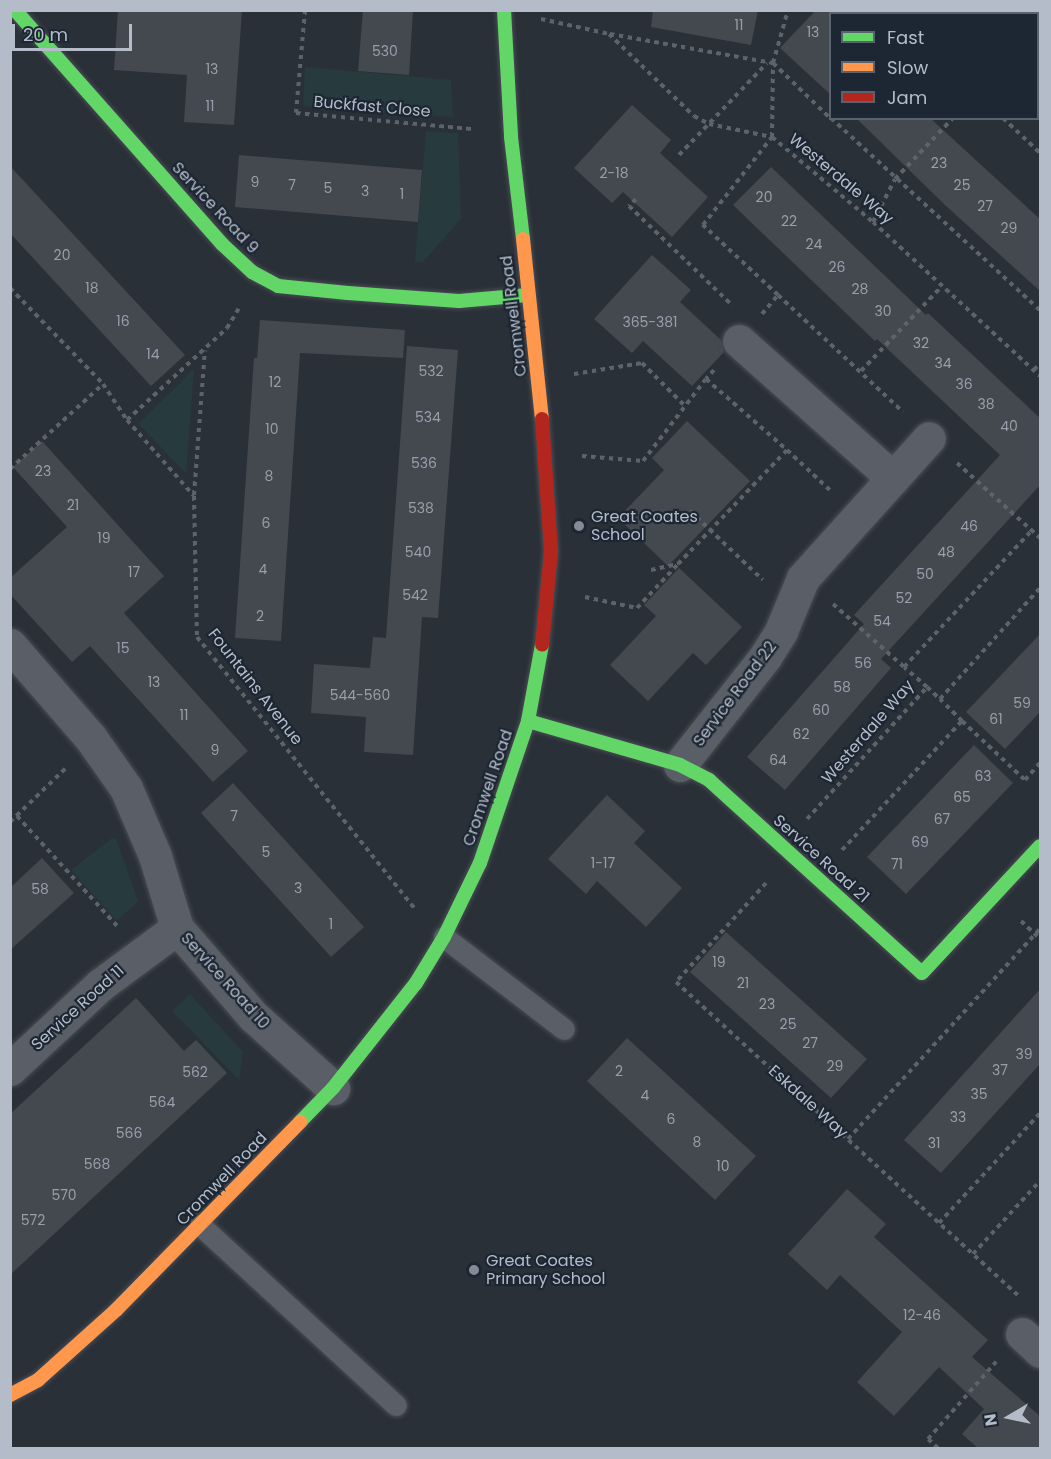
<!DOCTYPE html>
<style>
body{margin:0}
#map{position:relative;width:1051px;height:1459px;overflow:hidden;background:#2a3038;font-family:Poppins,sans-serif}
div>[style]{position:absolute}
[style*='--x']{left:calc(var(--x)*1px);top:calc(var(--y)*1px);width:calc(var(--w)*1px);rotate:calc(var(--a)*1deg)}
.green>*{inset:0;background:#273a3e}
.building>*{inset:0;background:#444950}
.path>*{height:4px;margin-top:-2px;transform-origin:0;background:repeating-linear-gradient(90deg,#5d636a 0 4.5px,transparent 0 9px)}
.roads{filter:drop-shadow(0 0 2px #484c53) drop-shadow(0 0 2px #484c53)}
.lane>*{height:21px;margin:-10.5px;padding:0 10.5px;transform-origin:10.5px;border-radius:10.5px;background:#5a5e66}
.street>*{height:33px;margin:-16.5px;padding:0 16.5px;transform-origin:16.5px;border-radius:16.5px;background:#5a5e66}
.fast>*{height:14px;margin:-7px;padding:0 7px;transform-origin:7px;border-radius:7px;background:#63d668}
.slow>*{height:14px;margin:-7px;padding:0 7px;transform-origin:7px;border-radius:7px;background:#ff974d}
.jam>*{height:14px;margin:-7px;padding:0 7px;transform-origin:7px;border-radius:7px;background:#b3261e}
.dots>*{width:16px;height:16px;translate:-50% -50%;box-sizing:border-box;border:3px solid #1d2633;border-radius:50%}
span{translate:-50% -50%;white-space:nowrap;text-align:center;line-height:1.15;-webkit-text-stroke:4.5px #1d2633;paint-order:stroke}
.number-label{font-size:14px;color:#989fab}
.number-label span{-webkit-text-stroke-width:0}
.street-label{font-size:16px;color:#b4bcc9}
.poi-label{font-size:16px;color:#b4bcc9}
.left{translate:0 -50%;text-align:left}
.frame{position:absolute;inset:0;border:12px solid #b4bcc9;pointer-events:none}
.legend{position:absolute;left:829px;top:12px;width:210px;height:108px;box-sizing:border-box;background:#1d2633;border:2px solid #59626f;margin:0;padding:8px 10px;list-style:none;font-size:18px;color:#b4bcc9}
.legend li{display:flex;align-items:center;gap:12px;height:30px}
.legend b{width:30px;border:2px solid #59626f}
.north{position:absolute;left:979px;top:1387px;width:60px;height:60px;-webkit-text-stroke:4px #1d2633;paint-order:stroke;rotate:261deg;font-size:16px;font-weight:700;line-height:24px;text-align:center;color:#b4bcc9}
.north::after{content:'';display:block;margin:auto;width:21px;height:27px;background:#b4bcc9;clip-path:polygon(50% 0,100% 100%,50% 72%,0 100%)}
.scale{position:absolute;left:12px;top:24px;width:120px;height:27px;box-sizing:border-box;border:3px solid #b4bcc9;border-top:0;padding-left:8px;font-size:18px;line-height:21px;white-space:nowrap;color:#b4bcc9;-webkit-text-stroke:4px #1d2633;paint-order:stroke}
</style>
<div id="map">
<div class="green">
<div style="clip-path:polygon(305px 67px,451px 80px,453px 117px,303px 106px)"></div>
<div style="clip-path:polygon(426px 131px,458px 133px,461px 219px,423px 262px,415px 262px)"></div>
<div style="clip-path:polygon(194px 369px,186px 474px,139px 424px)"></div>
<div style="clip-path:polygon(112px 838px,116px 839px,138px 901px,117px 921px,71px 870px)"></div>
<div style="clip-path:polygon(190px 994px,243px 1052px,239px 1080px,172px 1011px)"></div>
</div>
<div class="building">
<div style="clip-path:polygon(118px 10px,242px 10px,234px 125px,184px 122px,187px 75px,114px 70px)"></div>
<div style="clip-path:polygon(363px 10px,413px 10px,409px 75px,358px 71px)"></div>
<div style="clip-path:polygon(653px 10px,758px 10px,751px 45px,651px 27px)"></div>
<div style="clip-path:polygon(816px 10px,831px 10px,831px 95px,780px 48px)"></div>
<div style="clip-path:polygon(632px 105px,671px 140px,660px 153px,708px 197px,672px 237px,623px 192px,612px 203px,574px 168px)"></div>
<div style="clip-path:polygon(856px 118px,930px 118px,1041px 220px,1041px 292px,945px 205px)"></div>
<div style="clip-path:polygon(239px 155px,422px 170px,418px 222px,235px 207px)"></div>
<div style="clip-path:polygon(10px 166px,185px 355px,151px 386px,10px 233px)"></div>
<div style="clip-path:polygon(771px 167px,926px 315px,928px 313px,1041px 419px,1041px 484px,881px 659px,891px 668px,785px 790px,747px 757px,864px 624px,854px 615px,1000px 455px,877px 339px,875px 341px,733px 205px)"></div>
<div style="clip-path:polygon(652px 255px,691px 290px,680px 302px,721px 340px,724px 352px,692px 386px,643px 341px,632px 353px,594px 319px)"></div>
<div style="clip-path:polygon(260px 320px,405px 330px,403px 358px,300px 353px,281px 641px,235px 638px,254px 358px,257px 358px)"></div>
<div style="clip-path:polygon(407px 346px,458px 350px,438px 618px,422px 617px,413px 755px,364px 752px,366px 717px,311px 713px,314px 664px,370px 668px,373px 637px,386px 638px)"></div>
<div style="clip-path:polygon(687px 421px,750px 481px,668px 566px,618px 518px,664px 470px,652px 458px)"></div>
<div style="clip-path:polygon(42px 441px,164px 576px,124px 613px,248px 751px,213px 782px,90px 646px,72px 662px,10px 594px,10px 578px,67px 527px,13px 467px)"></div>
<div style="clip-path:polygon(679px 568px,742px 627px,706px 665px,693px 653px,648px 701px,610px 665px,656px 616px,644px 605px)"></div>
<div style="clip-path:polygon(1041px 633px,1041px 711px,1005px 749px,966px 712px)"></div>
<div style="clip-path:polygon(974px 745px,1013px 783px,906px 894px,867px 857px)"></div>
<div style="clip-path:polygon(233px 783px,364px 927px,331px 957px,201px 813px)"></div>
<div style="clip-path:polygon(607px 795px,645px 831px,634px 843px,682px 888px,646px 927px,597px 881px,586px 894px,548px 859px)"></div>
<div style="clip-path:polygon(42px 858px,74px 893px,10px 950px,10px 888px)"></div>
<div style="clip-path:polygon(726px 932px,867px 1059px,831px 1098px,690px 972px)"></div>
<div style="clip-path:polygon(1041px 988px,1041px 1063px,941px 1173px,904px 1140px)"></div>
<div style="clip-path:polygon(136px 998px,184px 1051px,196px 1040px,227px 1073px,10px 1275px,10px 1114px)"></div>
<div style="clip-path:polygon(627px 1038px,756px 1156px,715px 1200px,587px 1081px)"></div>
<div style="clip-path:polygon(847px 1189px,886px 1224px,874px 1237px,988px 1340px,972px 1357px,1041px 1417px,1041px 1449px,979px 1449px,962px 1434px,984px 1409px,939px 1367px,894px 1416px,857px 1382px,902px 1332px,840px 1275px,827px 1290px,788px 1254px)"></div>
</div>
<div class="path">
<div style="--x:305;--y:10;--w:103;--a:95"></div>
<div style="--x:296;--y:113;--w:178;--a:5.2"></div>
<div style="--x:887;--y:10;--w:5;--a:53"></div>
<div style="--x:1039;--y:10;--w:2;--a:63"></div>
<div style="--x:1029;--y:14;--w:5;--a:-53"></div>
<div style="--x:541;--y:19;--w:70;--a:12.4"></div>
<div style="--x:609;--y:34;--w:118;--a:44"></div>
<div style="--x:694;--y:116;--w:17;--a:28"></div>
<div style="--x:709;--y:124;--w:64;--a:11.7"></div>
<div style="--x:772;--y:137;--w:132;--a:40.1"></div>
<div style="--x:873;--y:222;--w:227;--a:42.7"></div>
<div style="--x:610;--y:34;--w:166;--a:10.1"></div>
<div style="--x:773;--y:63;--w:79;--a:44"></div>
<div style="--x:831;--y:118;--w:284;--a:42.6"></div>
<div style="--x:1003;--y:118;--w:51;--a:43.4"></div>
<div style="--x:679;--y:155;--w:127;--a:-46.3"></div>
<div style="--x:636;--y:199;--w:10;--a:135"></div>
<div style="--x:629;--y:206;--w:144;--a:43.9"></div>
<div style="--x:873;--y:222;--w:48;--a:-62.9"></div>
<div style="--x:895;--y:179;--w:84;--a:-46.4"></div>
<div style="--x:10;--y:288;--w:134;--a:45.9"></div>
<div style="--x:103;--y:384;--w:43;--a:56.3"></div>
<div style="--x:127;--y:420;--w:101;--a:48.6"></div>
<div style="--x:194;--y:496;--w:141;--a:88.8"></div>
<div style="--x:197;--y:637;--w:349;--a:51.3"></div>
<div style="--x:778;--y:295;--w:103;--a:-137"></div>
<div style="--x:703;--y:225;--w:112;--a:-51.9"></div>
<div style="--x:772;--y:137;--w:74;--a:-89.2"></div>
<div style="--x:773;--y:63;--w:55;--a:-74.2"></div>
<div style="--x:762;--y:314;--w:25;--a:-50"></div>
<div style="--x:778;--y:295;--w:171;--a:43.1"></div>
<div style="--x:714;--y:370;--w:12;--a:132"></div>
<div style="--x:706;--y:379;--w:108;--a:41.2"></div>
<div style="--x:1034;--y:370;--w:9;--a:-49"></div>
<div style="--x:861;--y:371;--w:117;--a:-46.4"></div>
<div style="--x:574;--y:374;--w:69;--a:-9.2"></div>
<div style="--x:642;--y:363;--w:59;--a:45"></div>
<div style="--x:127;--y:420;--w:136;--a:-42.6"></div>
<div style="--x:227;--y:328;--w:26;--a:-59"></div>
<div style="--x:582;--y:456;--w:61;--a:4.7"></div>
<div style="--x:643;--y:461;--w:103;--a:-52.5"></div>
<div style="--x:957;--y:463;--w:112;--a:42.1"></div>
<div style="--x:10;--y:469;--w:126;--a:-42.4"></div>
<div style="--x:194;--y:495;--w:145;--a:-85.7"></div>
<div style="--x:690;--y:511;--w:100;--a:43.4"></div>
<div style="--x:651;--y:570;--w:28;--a:-13"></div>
<div style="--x:678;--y:564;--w:158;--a:-46.3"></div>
<div style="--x:787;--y:450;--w:60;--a:43"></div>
<div style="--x:585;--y:597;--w:53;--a:11.9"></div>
<div style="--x:637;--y:608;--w:60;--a:-47"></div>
<div style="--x:833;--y:604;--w:95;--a:41.6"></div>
<div style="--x:927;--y:687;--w:18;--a:43"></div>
<div style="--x:962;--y:721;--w:86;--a:43.1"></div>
<div style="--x:1025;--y:780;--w:23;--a:-49"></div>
<div style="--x:17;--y:816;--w:149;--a:47.7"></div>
<div style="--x:807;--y:819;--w:178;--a:-47.7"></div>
<div style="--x:927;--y:687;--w:30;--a:-139"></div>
<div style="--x:904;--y:667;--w:187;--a:-46.9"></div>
<div style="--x:10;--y:822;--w:79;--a:-44"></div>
<div style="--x:842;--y:850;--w:176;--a:-47.1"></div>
<div style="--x:962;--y:721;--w:31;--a:-135"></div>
<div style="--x:940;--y:699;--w:149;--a:-48"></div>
<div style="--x:766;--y:883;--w:134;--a:132.3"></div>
<div style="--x:676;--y:982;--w:468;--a:42.5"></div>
<div style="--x:1021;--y:921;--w:26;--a:43"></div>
<div style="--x:848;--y:1139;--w:285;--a:-47.6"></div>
<div style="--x:939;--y:1223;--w:149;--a:-47.4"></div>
<div style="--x:973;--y:1254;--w:99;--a:-47.5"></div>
<div style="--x:938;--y:1448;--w:13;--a:-138"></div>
<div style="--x:928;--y:1439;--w:103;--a:-48.6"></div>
</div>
<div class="roads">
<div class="lane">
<div style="--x:444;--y:937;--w:151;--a:37.5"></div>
<div style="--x:200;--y:1225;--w:266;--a:42.6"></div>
</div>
<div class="street">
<div style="--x:970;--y:10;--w:6;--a:45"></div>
<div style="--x:1038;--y:72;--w:4;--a:56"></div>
<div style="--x:739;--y:341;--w:206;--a:41.7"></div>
<div style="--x:10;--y:645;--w:122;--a:49"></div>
<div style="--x:90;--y:737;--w:62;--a:54.8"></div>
<div style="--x:126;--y:788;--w:74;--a:66.9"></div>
<div style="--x:155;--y:856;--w:75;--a:73"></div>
<div style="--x:177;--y:928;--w:116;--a:49.2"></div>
<div style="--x:253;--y:1016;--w:108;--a:42"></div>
<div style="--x:680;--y:765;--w:137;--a:-51.8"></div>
<div style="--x:765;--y:657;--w:31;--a:-58"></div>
<div style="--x:781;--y:631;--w:57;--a:-67.5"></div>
<div style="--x:803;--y:578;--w:188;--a:-48"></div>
<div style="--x:10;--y:1069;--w:123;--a:-43"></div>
<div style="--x:100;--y:985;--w:96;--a:-36.5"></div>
<div style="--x:1022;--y:1334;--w:25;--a:43"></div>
</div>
<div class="fast">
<div style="--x:15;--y:10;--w:312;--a:48.5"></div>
<div style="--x:222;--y:244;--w:41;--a:43"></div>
<div style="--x:252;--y:272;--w:30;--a:28"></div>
<div style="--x:278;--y:286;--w:70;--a:5.7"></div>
<div style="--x:348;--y:293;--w:111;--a:4.1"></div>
<div style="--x:459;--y:301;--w:69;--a:-5"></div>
<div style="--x:504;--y:10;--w:127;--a:86.8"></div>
<div style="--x:511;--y:137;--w:103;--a:83.3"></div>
<div style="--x:528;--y:721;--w:158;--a:16.1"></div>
<div style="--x:680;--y:765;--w:33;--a:27"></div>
<div style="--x:709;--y:780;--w:287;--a:42.2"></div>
<div style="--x:922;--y:973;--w:173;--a:-47.1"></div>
<div style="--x:300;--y:1122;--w:47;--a:-45.9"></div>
<div style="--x:333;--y:1088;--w:134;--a:-51.7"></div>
<div style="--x:416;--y:983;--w:54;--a:-58.7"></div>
<div style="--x:444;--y:937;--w:82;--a:-64.1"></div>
<div style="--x:480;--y:863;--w:150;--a:-71.3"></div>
<div style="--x:528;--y:721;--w:77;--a:-79.6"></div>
</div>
<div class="slow">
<div style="--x:523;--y:239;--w:181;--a:84"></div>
<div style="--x:10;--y:1395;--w:32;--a:-28"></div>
<div style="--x:38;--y:1380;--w:106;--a:-41.9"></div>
<div style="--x:117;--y:1309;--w:262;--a:-45.6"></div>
</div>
<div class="jam">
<div style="--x:542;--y:419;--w:133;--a:86.1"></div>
<div style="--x:551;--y:552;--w:93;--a:95.5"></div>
</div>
</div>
<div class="dots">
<div style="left:579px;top:526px;background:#848b96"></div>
<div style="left:474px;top:1270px;background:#848b96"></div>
</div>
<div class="number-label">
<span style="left:739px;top:25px">11</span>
<span style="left:813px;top:32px">13</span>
<span style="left:385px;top:51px">530</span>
<span style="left:212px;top:69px">13</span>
<span style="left:210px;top:106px">11</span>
<span style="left:939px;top:163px">23</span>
<span style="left:614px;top:173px">2-18</span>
<span style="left:255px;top:182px">9</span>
<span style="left:292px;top:185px">7</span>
<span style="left:962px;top:185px">25</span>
<span style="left:328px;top:188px">5</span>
<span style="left:365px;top:191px">3</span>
<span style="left:402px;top:194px">1</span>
<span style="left:764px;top:197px">20</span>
<span style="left:985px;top:206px">27</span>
<span style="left:789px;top:221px">22</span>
<span style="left:1009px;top:228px">29</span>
<span style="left:814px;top:244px">24</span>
<span style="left:62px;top:255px">20</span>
<span style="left:837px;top:267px">26</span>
<span style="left:92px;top:288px">18</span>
<span style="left:860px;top:289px">28</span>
<span style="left:883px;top:311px">30</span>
<span style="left:123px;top:321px">16</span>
<span style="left:650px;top:322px">365-381</span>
<span style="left:921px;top:343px">32</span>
<span style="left:153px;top:354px">14</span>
<span style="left:943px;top:363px">34</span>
<span style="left:431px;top:371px">532</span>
<span style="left:275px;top:382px">12</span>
<span style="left:964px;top:384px">36</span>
<span style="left:986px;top:404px">38</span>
<span style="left:428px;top:417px">534</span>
<span style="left:1009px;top:426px">40</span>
<span style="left:272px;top:429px">10</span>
<span style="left:424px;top:463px">536</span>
<span style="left:43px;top:471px">23</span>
<span style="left:269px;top:476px">8</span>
<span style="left:73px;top:505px">21</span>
<span style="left:421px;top:508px">538</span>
<span style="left:266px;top:523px">6</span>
<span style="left:969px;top:526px">46</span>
<span style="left:104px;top:538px">19</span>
<span style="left:418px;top:552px">540</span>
<span style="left:946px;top:552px">48</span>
<span style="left:263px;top:569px">4</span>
<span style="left:134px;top:572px">17</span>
<span style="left:925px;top:574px">50</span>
<span style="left:415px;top:595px">542</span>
<span style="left:904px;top:598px">52</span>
<span style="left:260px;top:616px">2</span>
<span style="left:882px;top:621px">54</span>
<span style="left:123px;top:648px">15</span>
<span style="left:863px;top:663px">56</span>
<span style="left:154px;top:682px">13</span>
<span style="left:842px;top:687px">58</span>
<span style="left:360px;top:695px">544-560</span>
<span style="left:1022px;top:703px">59</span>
<span style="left:821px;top:710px">60</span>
<span style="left:184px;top:715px">11</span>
<span style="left:996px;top:719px">61</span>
<span style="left:801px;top:734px">62</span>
<span style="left:215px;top:750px">9</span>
<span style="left:778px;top:760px">64</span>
<span style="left:983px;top:776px">63</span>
<span style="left:962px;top:797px">65</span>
<span style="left:234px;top:816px">7</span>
<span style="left:942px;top:819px">67</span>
<span style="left:920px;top:842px">69</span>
<span style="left:266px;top:852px">5</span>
<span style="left:603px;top:863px">1-17</span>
<span style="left:897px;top:864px">71</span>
<span style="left:298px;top:888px">3</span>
<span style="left:40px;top:889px">58</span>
<span style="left:331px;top:924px">1</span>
<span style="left:719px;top:962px">19</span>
<span style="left:743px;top:983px">21</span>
<span style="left:767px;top:1004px">23</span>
<span style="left:788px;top:1024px">25</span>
<span style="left:810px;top:1043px">27</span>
<span style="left:1024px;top:1054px">39</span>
<span style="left:835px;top:1066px">29</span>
<span style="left:1000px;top:1070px">37</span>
<span style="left:619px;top:1071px">2</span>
<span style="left:195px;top:1072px">562</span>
<span style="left:979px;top:1094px">35</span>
<span style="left:645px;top:1095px">4</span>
<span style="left:162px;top:1102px">564</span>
<span style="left:958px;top:1117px">33</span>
<span style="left:671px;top:1119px">6</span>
<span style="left:129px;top:1133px">566</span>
<span style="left:697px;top:1142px">8</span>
<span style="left:934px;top:1143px">31</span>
<span style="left:97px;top:1164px">568</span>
<span style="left:723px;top:1166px">10</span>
<span style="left:64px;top:1195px">570</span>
<span style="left:33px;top:1220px">572</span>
<span style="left:922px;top:1315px">12-46</span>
</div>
<div class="street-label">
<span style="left:372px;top:107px;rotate:5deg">Buckfast Close</span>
<span style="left:841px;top:179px;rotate:40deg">Westerdale Way</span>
<span style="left:215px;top:208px;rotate:47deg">Service Road 9</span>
<span style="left:514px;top:316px;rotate:-97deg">Cromwell Road</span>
<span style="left:255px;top:687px;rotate:52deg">Fountains Avenue</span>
<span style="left:735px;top:694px;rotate:-53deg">Service Road 22</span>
<span style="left:868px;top:732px;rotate:-49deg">Westerdale Way</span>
<span style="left:488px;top:788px;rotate:-71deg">Cromwell Road</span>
<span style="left:821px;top:859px;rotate:42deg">Service Road 21</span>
<span style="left:225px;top:981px;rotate:48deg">Service Road 10</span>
<span style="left:78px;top:1008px;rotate:-42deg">Service Road 11</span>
<span style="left:808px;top:1102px;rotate:42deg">Eskdale Way</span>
<span style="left:222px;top:1179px;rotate:-46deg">Cromwell Road</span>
</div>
<div class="poi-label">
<span class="left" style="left:591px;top:526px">Great Coates<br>School</span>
<span class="left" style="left:486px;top:1270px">Great Coates<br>Primary School</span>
</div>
<div class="frame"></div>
<ul class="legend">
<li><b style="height:8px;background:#63d668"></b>Fast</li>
<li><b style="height:8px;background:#ff974d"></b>Slow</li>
<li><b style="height:8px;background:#b3261e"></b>Jam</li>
</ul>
<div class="north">N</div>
<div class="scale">20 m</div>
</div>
